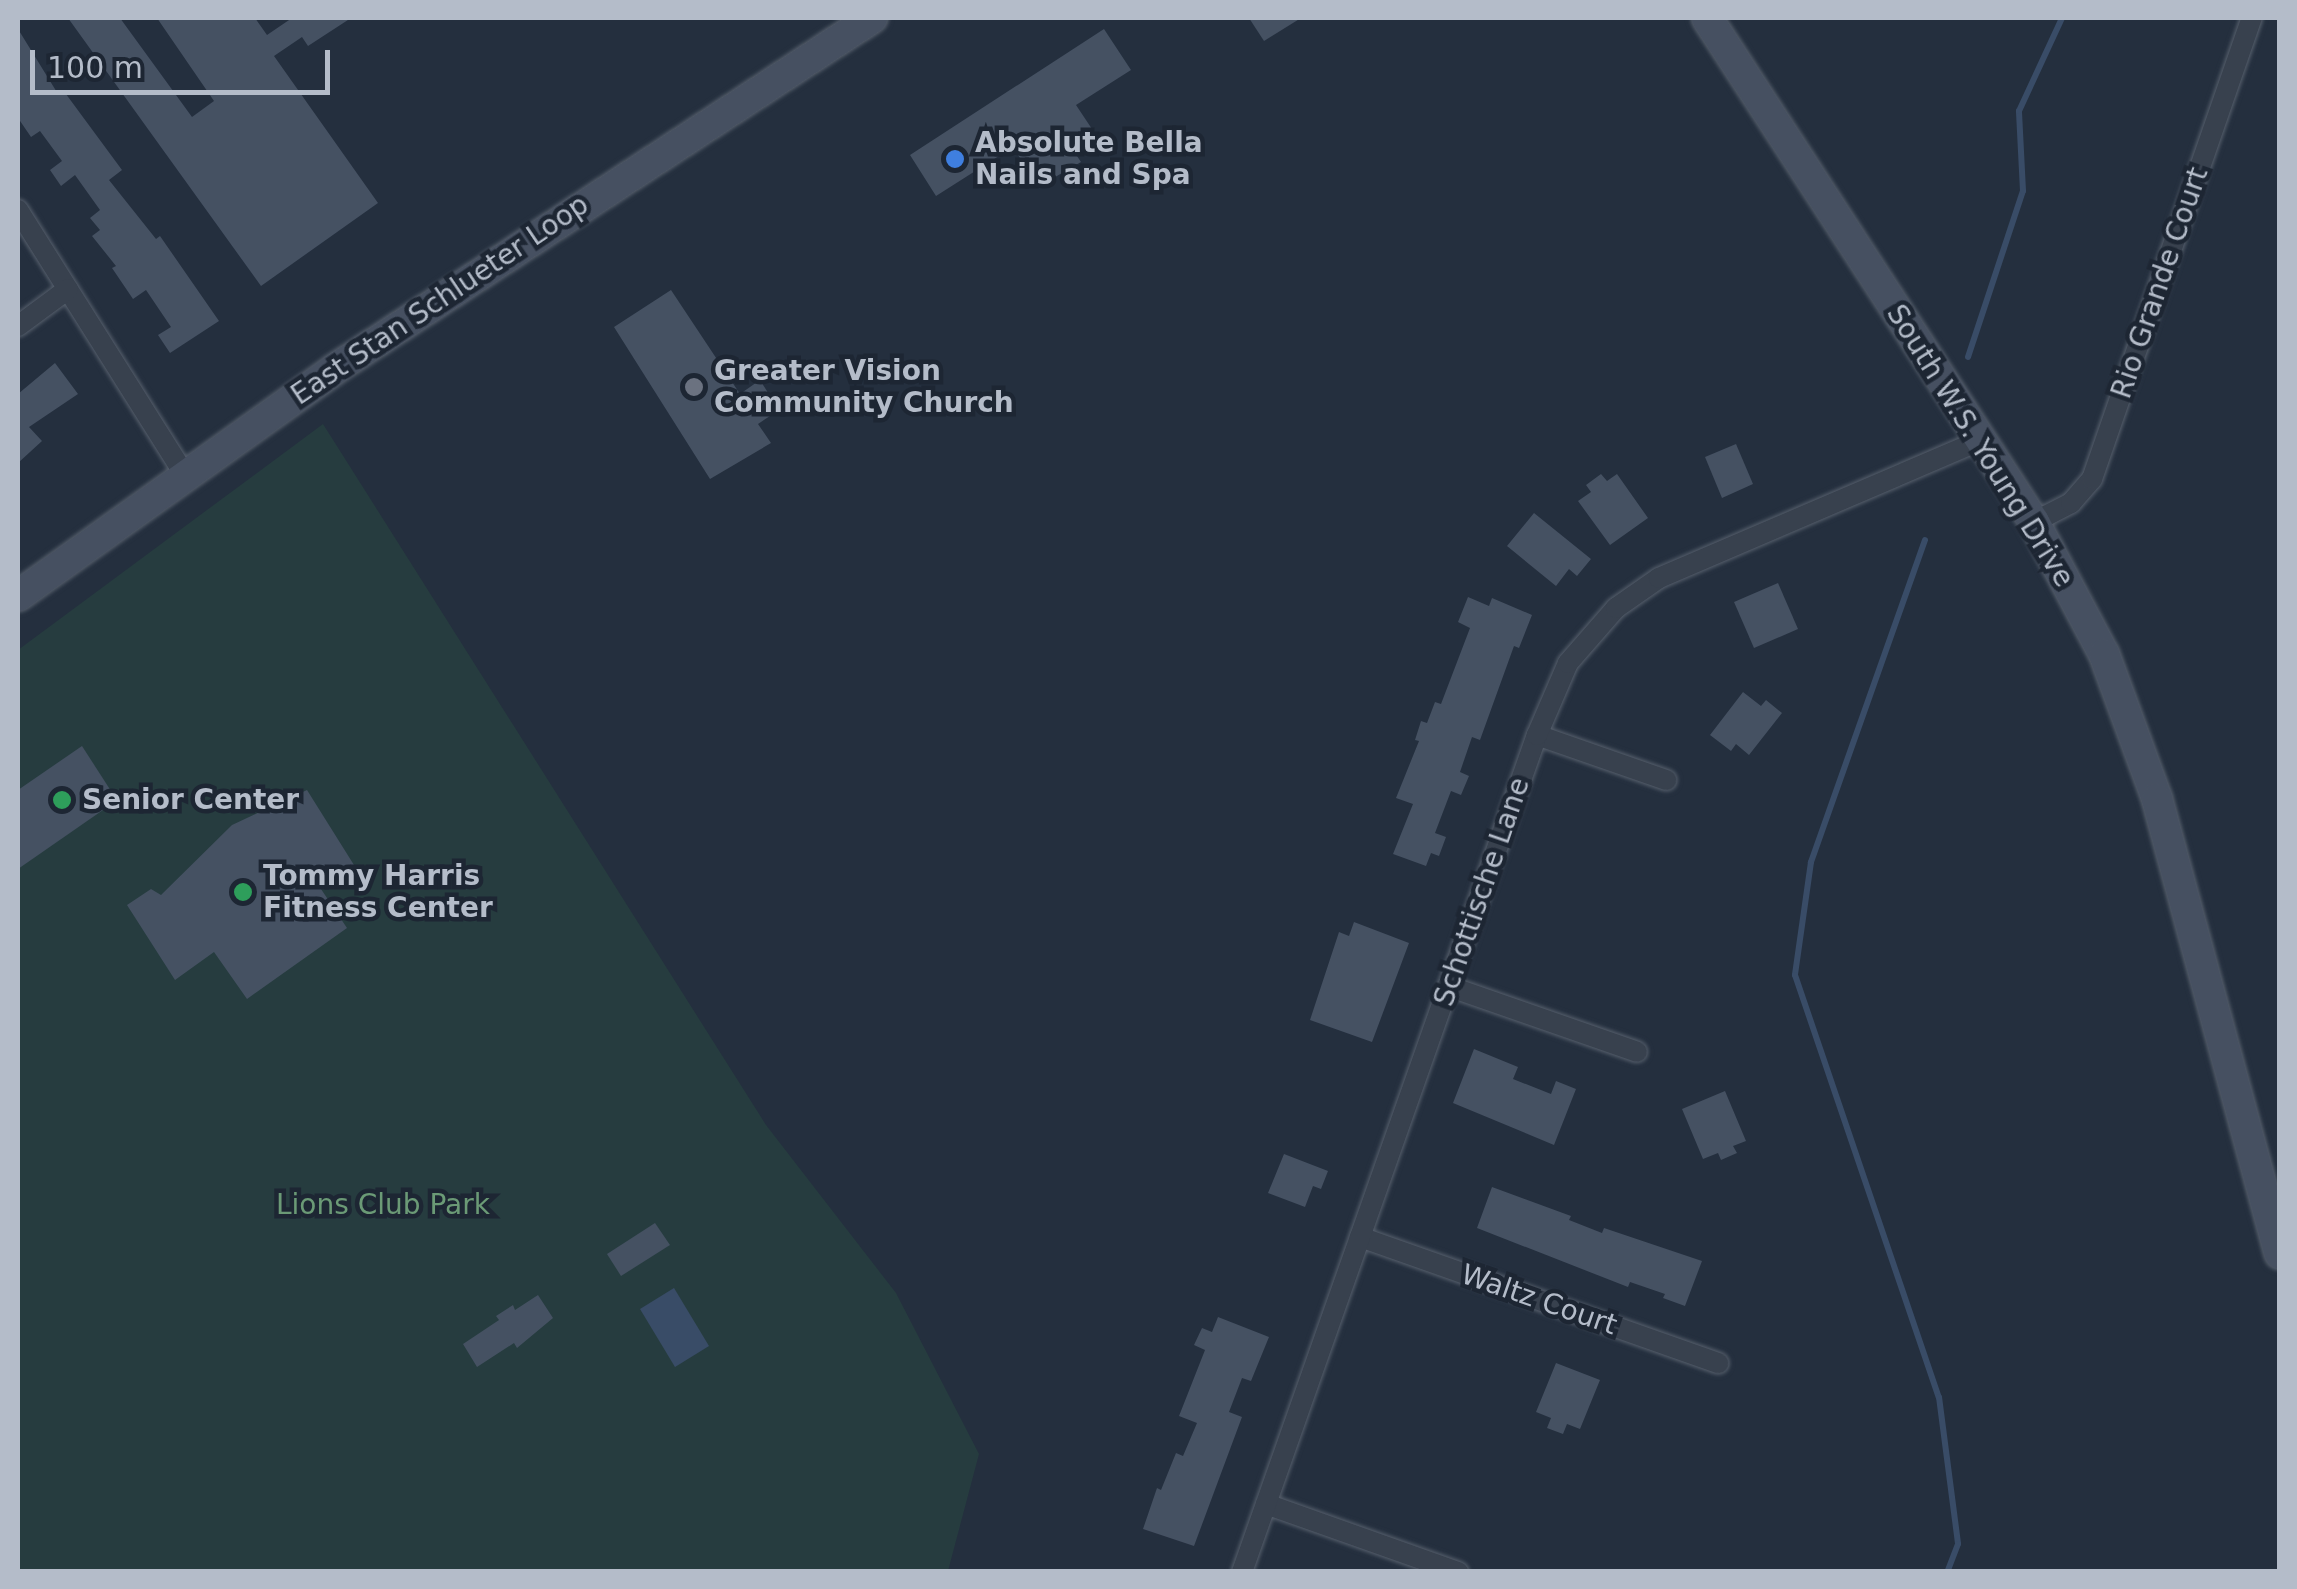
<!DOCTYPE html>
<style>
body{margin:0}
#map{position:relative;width:2297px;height:1589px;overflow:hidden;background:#242f3e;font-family:"DejaVu Sans",sans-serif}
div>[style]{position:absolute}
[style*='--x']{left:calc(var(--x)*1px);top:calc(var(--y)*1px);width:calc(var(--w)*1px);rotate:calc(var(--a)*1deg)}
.green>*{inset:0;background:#263c3f}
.water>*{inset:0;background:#394c67}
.stream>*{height:6px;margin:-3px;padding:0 3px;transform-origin:3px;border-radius:3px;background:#394c67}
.building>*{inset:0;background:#455162}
.roads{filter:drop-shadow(0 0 2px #565f6c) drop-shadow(0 0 2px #565f6c)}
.minor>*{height:20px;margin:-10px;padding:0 10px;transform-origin:10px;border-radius:10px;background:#38414e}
.secondary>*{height:30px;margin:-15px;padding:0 15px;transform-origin:15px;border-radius:15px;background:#465061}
.dots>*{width:28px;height:28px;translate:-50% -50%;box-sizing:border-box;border:5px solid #1d2633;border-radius:50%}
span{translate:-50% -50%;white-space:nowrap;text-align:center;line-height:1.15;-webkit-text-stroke:9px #1d2633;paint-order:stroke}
.poi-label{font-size:28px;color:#b4bcc9;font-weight:700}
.left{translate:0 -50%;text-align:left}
.street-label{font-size:28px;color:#b4bcc9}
.park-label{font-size:28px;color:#6b9a76}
.frame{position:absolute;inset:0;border:20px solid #b4bcc9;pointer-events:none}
.scale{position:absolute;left:30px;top:50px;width:300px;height:45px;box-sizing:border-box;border:5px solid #b4bcc9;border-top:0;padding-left:12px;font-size:30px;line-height:35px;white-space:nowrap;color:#b4bcc9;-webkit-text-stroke:8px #1d2633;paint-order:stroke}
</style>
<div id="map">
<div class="green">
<div style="clip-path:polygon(323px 424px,766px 1125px,896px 1293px,979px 1454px,948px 1571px,18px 1571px,18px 650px)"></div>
</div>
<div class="water">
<div style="clip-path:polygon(674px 1288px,709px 1346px,675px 1367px,640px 1309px)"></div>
</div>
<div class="stream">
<div style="--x:1968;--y:357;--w:175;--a:-71.7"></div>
<div style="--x:2023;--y:191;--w:80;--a:-92.9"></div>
<div style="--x:2019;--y:111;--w:102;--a:-65.2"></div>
<div style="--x:1925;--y:540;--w:342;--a:109.5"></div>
<div style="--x:1811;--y:862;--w:114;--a:98.1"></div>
<div style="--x:1795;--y:975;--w:446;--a:71.2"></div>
<div style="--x:1939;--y:1397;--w:148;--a:82.6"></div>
<div style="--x:1958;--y:1544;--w:30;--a:111"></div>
</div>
<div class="building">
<div style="clip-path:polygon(68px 18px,120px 18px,192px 117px,214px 101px,157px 18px,255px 18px,267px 35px,292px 18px,351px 18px,308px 46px,302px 37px,274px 56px,378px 203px,261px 286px)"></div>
<div style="clip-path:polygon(1249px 18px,1301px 18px,1264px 41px)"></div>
<div style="clip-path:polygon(18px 29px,58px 94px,63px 90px,122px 170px,109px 180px,156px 239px,160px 236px,219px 321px,170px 353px,158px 335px,171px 327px,146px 290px,133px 299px,112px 268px,116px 266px,92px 236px,100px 230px,90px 218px,100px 210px,75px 175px,61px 186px,50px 170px,62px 161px,40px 131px,31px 137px,18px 118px)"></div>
<div style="clip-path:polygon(1104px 29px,1131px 70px,1076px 105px,1100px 141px,1077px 156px,1081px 162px,1038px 187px,1013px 147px,936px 196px,910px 155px)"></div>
<div style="clip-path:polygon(671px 290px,740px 394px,760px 380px,779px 410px,758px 424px,771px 443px,710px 479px,614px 327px)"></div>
<div style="clip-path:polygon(55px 363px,78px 394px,29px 427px,42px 441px,18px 463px,18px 394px)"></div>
<div style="clip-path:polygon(1736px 444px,1753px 484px,1722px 498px,1705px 457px)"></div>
<div style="clip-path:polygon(1601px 474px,1607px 481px,1617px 474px,1648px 518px,1610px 545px,1578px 501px,1591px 492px,1586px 485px)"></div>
<div style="clip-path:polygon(1534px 513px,1591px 559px,1577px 576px,1569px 569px,1556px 586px,1507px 546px)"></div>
<div style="clip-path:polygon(1778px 583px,1798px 629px,1754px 648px,1734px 602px)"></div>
<div style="clip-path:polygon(1468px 597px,1489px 606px,1492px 598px,1532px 615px,1519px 648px,1514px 646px,1480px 740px,1472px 737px,1460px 772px,1469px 776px,1461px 795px,1451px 791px,1435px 833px,1446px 837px,1439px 856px,1431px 853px,1426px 866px,1393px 854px,1413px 804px,1396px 798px,1419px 741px,1415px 740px,1421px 721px,1427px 723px,1435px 702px,1441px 704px,1470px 628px,1458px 622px)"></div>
<div style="clip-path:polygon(1743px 692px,1761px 706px,1766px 700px,1782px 713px,1749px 755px,1736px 744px,1731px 751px,1710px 735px)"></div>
<div style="clip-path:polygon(82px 746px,111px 791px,103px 810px,18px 869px,18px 790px)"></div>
<div style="clip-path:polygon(307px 790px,354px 865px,321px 889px,347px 928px,247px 999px,214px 952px,175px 980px,127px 905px,151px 889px,161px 895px,232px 825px)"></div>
<div style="clip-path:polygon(1354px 922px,1409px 943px,1372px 1042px,1310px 1020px,1339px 932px,1349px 936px)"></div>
<div style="clip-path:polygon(1474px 1049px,1518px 1067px,1513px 1079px,1551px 1094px,1556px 1081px,1576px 1089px,1554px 1145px,1453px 1103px)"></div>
<div style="clip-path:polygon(1725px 1091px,1746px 1141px,1733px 1146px,1737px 1153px,1721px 1160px,1718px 1153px,1703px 1159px,1682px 1109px)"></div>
<div style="clip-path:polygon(1284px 1154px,1328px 1171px,1321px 1189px,1313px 1186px,1305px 1207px,1268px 1193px)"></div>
<div style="clip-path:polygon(1492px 1187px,1571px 1216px,1569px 1220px,1602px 1233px,1604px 1228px,1702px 1261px,1685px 1306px,1663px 1298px,1665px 1294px,1630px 1282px,1628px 1287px,1477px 1228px)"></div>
<div style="clip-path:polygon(655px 1223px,670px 1245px,621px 1276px,607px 1254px)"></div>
<div style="clip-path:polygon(538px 1295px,553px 1318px,517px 1348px,514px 1343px,477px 1367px,463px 1344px,499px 1320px,496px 1316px,513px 1305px,515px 1310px)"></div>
<div style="clip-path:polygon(1218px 1317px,1269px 1337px,1251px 1381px,1242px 1378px,1229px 1412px,1242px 1417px,1194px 1546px,1143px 1529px,1157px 1488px,1161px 1490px,1176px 1453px,1183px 1456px,1197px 1423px,1179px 1416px,1205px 1350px,1194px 1345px,1202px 1328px,1212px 1332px)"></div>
<div style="clip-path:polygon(1556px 1363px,1600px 1380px,1580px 1429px,1567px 1424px,1563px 1434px,1547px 1428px,1551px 1418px,1536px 1412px)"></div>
</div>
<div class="roads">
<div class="minor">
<div style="--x:18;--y:210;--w:313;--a:57.8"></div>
<div style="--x:18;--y:326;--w:62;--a:-36.5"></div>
<div style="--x:2034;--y:522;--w:42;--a:-27.2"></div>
<div style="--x:2071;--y:503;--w:32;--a:-49"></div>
<div style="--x:2092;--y:479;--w:488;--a:-70.9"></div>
<div style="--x:1537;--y:735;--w:137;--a:19.2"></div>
<div style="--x:1448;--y:986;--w:200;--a:19.2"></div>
<div style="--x:1360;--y:1237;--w:380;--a:19.4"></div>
<div style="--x:1266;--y:1504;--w:204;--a:19.5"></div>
<div style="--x:1242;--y:1572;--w:887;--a:-70.59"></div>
<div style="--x:1537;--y:735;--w:78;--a:-66.7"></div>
<div style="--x:1568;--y:663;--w:73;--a:-48.9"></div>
<div style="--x:1616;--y:608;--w:52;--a:-34.9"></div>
<div style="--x:1659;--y:578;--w:350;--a:-23.2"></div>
</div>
<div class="secondary">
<div style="--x:1707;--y:18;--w:601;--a:57.02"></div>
<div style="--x:2034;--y:522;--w:149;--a:62.1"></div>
<div style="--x:2104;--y:654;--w:154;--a:69.9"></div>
<div style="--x:2157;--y:799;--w:471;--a:74.9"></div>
<div style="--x:18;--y:596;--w:390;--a:-35.6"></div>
<div style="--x:335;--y:369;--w:642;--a:-33.17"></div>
</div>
</div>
<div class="dots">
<div style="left:955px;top:159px;background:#3f7fe0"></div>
<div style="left:694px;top:387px;background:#6b7280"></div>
<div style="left:62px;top:800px;background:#2e9e5b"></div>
<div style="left:243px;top:892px;background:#2e9e5b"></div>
</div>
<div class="poi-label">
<span class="left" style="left:975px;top:159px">Absolute Bella<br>Nails and Spa</span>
<span class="left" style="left:714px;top:387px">Greater Vision<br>Community Church</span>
<span class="left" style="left:82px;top:800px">Senior Center</span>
<span class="left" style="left:263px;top:892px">Tommy Harris<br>Fitness Center</span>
</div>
<div class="street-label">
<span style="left:2160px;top:283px;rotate:-71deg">Rio Grande Court</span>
<span style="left:440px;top:300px;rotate:-34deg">East Stan Schlueter Loop</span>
<span style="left:1980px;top:446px;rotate:58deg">South W.S. Young Drive</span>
<span style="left:1482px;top:892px;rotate:-71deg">Schottische Lane</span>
<span style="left:1539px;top:1300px;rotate:19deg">Waltz Court</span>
</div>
<div class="park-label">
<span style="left:383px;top:1205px">Lions Club Park</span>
</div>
<div class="frame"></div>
<div class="scale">100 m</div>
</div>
